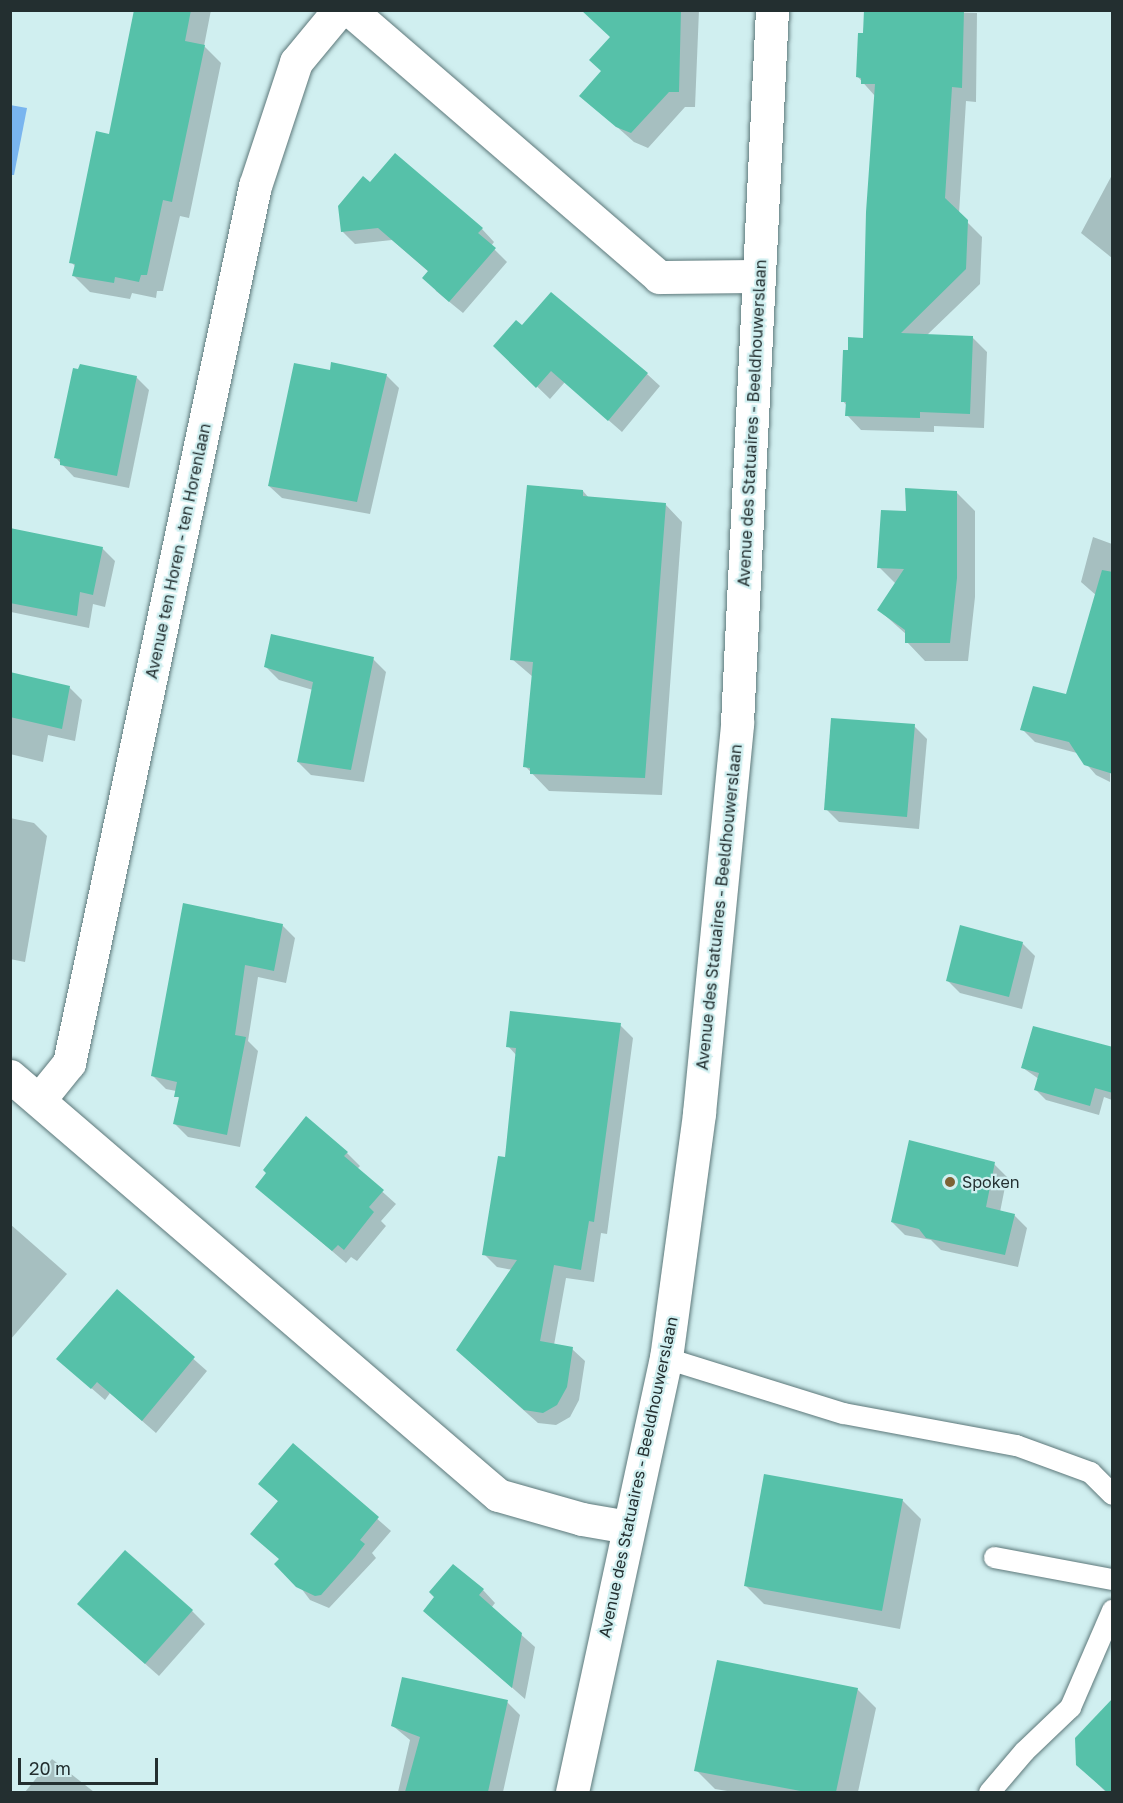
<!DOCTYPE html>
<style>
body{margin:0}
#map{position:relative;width:1123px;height:1803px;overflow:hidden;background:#d0eff0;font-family:"Golos Text",sans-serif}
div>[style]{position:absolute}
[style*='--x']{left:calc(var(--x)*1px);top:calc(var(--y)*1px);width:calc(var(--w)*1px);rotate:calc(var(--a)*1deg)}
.water>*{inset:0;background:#79b5ef}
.shadow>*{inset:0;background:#0003}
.building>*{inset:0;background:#56c1a9}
.roads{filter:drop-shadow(0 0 2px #5d787a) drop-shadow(0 0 2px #5d787a)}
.service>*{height:21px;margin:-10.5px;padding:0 10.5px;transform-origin:10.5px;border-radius:10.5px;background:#fff}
.minor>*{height:33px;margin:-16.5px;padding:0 16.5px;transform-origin:16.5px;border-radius:16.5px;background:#fff}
.dots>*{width:16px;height:16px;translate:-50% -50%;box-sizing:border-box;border:3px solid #d0eff0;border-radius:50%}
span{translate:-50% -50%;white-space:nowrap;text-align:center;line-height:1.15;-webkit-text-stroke:4.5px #d0eff0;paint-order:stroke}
.street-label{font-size:16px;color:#232f30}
.poi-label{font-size:16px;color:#232f30}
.left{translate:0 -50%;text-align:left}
.frame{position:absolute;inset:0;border:12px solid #232f30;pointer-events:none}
.scale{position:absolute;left:18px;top:1758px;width:140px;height:27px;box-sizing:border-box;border:3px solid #232f30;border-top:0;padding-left:8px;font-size:18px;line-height:21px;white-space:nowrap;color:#232f30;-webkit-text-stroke:4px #d0eff0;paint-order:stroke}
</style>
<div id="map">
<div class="water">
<div style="clip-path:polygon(10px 105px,27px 108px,14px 175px,10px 175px)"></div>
</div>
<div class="shadow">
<div style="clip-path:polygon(135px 10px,211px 10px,204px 46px,221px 63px,189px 218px,180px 216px,163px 291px,157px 291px,156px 298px,132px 293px,130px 299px,90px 292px,74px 276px,76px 267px,71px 262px,111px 136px)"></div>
<div style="clip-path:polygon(598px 10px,699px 10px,695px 107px,685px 107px,648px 148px,634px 142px,581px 95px,603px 71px,611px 38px)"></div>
<div style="clip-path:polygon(866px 10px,977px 13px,976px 102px,966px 101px,959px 214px,982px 237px,980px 284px,927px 335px,972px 337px,987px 352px,984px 428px,934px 426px,934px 432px,861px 430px,847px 415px,847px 406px,843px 401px,849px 352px,864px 339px,875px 96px,858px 77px)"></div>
<div style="clip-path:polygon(1112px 175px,1112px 258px,1081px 233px)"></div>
<div style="clip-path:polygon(370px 184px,482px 229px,494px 242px,491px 246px,507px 262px,463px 313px,436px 291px,429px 272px,392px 240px,355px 244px,342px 231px)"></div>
<div style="clip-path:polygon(522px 327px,647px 374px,660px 386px,622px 432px,565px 382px,550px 399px,495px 346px)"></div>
<div style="clip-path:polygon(79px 371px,136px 377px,149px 390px,129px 488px,74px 477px,55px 457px)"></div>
<div style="clip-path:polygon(331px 371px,386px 375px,399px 388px,370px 514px,282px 498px,269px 486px)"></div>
<div style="clip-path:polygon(583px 491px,589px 498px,665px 504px,682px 522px,662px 795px,549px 791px,525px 766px,533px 677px,512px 659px)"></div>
<div style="clip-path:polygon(956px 492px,975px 511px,975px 597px,968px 661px,925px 661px,907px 642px,907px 635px,879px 610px,896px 584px,879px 567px,907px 513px)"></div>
<div style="clip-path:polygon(10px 536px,102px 548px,115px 561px,105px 607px,93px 604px,89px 628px,11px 612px)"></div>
<div style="clip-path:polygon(1093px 537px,1112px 544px,1110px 782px,1096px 775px,1077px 753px,1035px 742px,1022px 729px,1067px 696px,1097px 596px,1081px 582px)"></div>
<div style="clip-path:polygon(373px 659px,386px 672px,364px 782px,311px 775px,298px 762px,313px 690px,279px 680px,266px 667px)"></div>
<div style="clip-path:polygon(10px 674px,69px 687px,82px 700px,75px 741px,48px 735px,43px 762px,10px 754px)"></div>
<div style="clip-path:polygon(914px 726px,927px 739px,919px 829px,839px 822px,826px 809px)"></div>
<div style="clip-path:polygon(10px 818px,34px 823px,47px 836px,25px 962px,10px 959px)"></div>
<div style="clip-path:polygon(184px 905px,282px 925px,295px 938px,286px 983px,258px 977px,248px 1041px,258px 1051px,240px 1147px,188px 1137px,175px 1124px,180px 1101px,176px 1091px,166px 1089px,153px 1076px)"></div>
<div style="clip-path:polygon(1022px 943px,1035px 956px,1022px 1009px,960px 993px,947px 980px)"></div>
<div style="clip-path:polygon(620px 1025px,633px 1038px,607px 1234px,601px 1233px,594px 1282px,566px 1278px,554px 1345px,572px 1349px,585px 1361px,579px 1400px,570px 1417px,556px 1425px,538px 1423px,471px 1363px,513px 1270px,497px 1267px,484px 1254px,506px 1158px,517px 1056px,508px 1046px)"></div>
<div style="clip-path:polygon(1112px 1049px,1112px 1100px,1104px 1097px,1099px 1115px,1046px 1100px,1036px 1090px,1039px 1079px,1023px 1068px)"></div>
<div style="clip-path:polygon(307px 1118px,347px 1153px,360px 1166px,357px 1169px,396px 1204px,381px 1221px,386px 1226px,357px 1261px,351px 1257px,346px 1263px,257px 1187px)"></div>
<div style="clip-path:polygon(994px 1164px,1007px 1177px,1000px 1212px,1014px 1215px,1027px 1228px,1018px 1267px,941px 1250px,931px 1240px,905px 1235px,892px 1222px)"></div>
<div style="clip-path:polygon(10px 1224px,67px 1274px,10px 1340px)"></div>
<div style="clip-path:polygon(117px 1291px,207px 1371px,156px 1433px,110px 1393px,105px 1400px,58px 1359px)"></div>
<div style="clip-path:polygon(293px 1445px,391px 1531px,372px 1553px,376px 1558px,329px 1608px,310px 1600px,280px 1560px,279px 1502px,260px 1484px)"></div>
<div style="clip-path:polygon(902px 1500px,921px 1519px,900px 1629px,764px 1604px,745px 1585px)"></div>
<div style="clip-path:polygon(483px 1590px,495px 1603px,491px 1608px,535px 1647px,525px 1699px,425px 1611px)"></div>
<div style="clip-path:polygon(192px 1611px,205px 1624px,159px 1676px,92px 1617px)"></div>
<div style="clip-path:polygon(857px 1689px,876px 1708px,858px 1792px,733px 1792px,715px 1789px,696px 1770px)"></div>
<div style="clip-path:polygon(1112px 1700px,1112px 1792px,1106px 1792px,1077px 1764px)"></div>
<div style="clip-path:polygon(507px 1702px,520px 1715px,503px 1792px,398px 1792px,410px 1740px,393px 1726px)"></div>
<div style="clip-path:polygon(52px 1759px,94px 1792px,25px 1792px)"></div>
</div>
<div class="building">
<div style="clip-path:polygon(134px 10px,191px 10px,185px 41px,205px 45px,172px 202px,163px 200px,147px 275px,141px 275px,139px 282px,115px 277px,114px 283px,72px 276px,75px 264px,69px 263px,96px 131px,109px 134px)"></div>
<div style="clip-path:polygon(581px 10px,681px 10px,679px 92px,669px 92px,631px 133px,616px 127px,579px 96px,601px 71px,589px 60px,610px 37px)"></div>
<div style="clip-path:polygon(864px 10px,964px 10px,962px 88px,952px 87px,945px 198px,968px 220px,966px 269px,901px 333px,973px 336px,970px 414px,920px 412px,920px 418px,845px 416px,846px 402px,841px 402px,843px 350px,848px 350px,848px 337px,863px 338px,866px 212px,875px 84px,861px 84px,861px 78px,856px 77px,858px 33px,863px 33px)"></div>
<div style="clip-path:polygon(395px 153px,483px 228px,478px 233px,496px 248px,449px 302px,422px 278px,428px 271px,378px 228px,341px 232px,338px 206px,363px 176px,370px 182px)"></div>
<div style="clip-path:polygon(551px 292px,648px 373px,608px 421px,551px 371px,536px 388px,493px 346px,516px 320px,522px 325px)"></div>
<div style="clip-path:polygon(331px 362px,387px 374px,357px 502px,268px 486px,294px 363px,330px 370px)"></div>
<div style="clip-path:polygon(80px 364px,137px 376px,117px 476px,60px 465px,60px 459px,54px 458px,73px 368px,78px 369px)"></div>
<div style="clip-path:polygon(527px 485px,583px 490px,583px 496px,666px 503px,645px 778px,530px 774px,530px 768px,523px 767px,533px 662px,510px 660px)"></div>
<div style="clip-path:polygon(905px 488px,957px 491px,957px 578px,950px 643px,905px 643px,905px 630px,877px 610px,904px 569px,877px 568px,881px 510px,906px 511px)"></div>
<div style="clip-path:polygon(10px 528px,103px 547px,93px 595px,80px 592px,77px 616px,10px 603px)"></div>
<div style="clip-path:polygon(1102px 570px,1113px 572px,1113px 774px,1084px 765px,1069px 742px,1020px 730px,1033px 686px,1066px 694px)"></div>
<div style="clip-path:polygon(271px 634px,374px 657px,351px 770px,297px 762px,313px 682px,264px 667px)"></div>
<div style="clip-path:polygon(10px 672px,70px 686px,62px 729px,10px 717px)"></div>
<div style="clip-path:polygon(831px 718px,915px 724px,907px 817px,824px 810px)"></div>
<div style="clip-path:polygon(183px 903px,283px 924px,274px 971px,245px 965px,235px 1035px,246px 1037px,227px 1135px,173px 1124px,179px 1097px,174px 1097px,177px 1082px,151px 1076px)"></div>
<div style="clip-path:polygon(960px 925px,1023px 942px,1009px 997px,946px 981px)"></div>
<div style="clip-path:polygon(510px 1011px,621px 1023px,594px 1222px,589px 1221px,581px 1270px,554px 1265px,540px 1341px,573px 1347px,567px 1387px,557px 1405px,543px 1413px,524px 1410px,456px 1350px,517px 1260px,482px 1255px,498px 1156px,505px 1157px,516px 1048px,506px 1047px)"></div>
<div style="clip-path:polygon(1033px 1026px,1113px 1047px,1113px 1093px,1095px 1088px,1090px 1106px,1034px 1090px,1039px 1073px,1021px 1068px)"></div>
<div style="clip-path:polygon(306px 1116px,348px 1152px,344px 1156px,384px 1190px,369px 1207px,374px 1212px,344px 1250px,338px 1245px,332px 1251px,255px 1187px,266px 1173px,263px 1170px)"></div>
<div style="clip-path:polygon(909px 1140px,995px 1162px,986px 1207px,1015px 1214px,1005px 1255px,926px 1238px,919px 1229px,891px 1222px)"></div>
<div style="clip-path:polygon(117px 1289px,195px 1357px,142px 1421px,97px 1382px,91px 1389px,56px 1359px)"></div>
<div style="clip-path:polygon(293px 1443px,379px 1517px,360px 1540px,365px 1544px,355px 1557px,321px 1595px,315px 1596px,296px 1587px,274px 1564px,279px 1559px,250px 1534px,278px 1501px,258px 1484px)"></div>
<div style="clip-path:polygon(764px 1474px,903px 1499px,882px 1611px,744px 1586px)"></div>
<div style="clip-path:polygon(125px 1550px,193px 1610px,145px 1664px,77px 1604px)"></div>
<div style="clip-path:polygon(453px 1564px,484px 1589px,479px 1595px,522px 1633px,512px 1688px,423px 1611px,434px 1597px,429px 1592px)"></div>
<div style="clip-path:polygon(717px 1660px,858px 1688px,836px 1792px,806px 1792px,694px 1771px)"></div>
<div style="clip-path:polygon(402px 1677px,508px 1700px,488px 1792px,405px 1792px,420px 1737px,391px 1726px)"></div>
<div style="clip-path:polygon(1113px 1698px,1113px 1792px,1107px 1792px,1076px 1765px,1075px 1738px)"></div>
</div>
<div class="roads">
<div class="service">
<div style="--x:666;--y:1358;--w:185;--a:17.3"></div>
<div style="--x:843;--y:1413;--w:176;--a:10.5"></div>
<div style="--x:1016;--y:1445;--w:79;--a:20"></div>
<div style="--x:1090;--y:1472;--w:31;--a:45"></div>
<div style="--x:994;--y:1557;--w:120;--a:10.6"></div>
<div style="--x:989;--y:1792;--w:54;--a:-49.5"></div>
<div style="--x:1024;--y:1751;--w:64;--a:-43.7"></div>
<div style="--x:1070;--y:1707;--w:106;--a:-66.6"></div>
</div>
<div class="minor">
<div style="--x:350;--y:10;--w:408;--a:40.8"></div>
<div style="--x:659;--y:277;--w:100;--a:-0.6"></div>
<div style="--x:10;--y:1076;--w:643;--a:40.65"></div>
<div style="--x:498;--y:1495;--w:87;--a:15.9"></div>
<div style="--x:582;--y:1519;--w:47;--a:9.9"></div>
<div style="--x:39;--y:1100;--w:48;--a:-51"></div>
<div style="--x:69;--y:1063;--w:897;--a:-78.03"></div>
<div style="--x:255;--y:186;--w:131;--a:-71.7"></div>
<div style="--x:296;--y:62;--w:67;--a:-50.4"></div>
<div style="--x:572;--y:1792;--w:444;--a:-77.8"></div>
<div style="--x:666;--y:1358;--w:247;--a:-82.3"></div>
<div style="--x:699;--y:1113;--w:392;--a:-84.4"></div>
<div style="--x:737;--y:723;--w:714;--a:-87.19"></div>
</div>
</div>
<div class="dots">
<div style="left:950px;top:1182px;background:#7d6335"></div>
</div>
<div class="street-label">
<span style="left:752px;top:423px;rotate:-87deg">Avenue des Statuaires - Beeldhouwerslaan</span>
<span style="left:178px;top:551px;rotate:-78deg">Avenue ten Horen - ten Horenlaan</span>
<span style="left:719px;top:907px;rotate:-84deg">Avenue des Statuaires - Beeldhouwerslaan</span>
<span style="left:638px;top:1477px;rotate:-78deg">Avenue des Statuaires - Beeldhouwerslaan</span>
</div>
<div class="poi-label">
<span class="left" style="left:962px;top:1182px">Spoken</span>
</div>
<div class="frame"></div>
<div class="scale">20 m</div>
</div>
